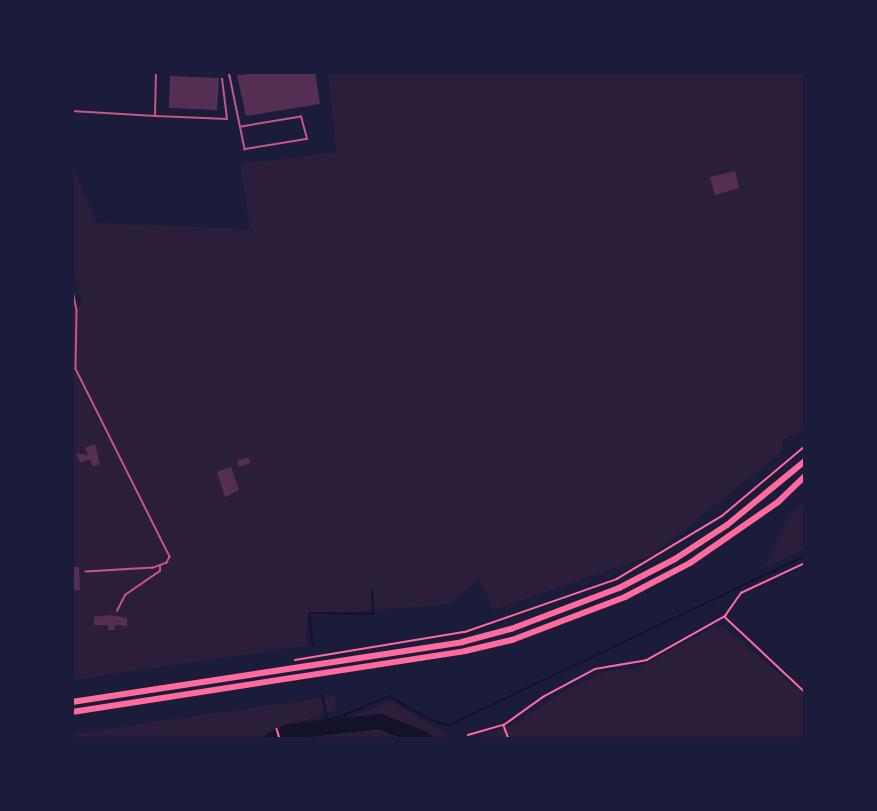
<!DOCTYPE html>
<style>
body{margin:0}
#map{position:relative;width:877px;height:811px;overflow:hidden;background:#1b1b3a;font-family:Jost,sans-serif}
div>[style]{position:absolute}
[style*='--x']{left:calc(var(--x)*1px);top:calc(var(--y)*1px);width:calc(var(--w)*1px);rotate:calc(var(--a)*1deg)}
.green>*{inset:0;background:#2a1e3b}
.stream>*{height:2px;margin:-1px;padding:0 1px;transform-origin:1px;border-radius:1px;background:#12122b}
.river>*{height:15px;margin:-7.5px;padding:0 7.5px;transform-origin:7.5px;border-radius:7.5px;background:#12122b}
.building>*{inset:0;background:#542f53}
.path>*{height:1.5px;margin:-0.75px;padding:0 0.75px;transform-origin:0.75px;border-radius:0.75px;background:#ff6b9d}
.service>*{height:1.5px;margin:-0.75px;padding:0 0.75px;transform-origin:0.75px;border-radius:0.75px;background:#c65784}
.trunk>*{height:6px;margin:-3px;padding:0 3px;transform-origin:3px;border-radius:3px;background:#ff6b9d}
span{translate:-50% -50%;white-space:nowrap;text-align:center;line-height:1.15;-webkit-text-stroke:6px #1b1b3a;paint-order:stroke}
.frame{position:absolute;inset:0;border:74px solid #1b1b3a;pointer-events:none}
</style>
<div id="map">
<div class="green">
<div style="clip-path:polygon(328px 72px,805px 72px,805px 426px,798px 434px,783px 439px,781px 452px,653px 555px,493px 610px,480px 579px,449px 604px,308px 616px,306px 646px,72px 680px,72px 320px,81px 301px,72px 267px,72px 163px,96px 223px,250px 229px,240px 164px,336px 152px)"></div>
<div style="clip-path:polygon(805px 502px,805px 549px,764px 568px,791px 513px)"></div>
<div style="clip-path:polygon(714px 626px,724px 627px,805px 695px,805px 739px,470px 739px,515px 724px,561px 693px,606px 671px,636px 669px)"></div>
<div style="clip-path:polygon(334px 696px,337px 710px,284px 727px,285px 739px,72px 739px,72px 734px)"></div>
<div style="clip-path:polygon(391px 701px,455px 739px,293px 739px)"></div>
</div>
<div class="stream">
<div style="--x:313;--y:646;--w:33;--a:-97"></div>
<div style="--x:309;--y:613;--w:64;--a:0.9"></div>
<div style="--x:373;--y:614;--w:23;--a:-92"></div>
<div style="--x:322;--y:695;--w:25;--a:78"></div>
<div style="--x:288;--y:731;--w:58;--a:-15.9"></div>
<div style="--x:344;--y:715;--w:50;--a:-22.4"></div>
<div style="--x:390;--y:696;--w:47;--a:31"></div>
<div style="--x:430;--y:720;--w:20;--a:15"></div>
<div style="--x:449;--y:725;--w:394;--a:-25.4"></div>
</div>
<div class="river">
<div style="--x:271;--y:739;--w:19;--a:-25"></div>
<div style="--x:288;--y:731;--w:93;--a:-6.2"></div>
<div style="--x:380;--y:721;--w:48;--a:22.2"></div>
</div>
<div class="building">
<div style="clip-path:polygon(275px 72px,315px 72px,320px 104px,246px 116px,237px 75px)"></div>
<div style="clip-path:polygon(170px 76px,219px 78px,217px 110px,169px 108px)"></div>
<div style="clip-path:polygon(735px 171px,739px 188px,715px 195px,710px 177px)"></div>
<div style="clip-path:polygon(95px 444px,100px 464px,93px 467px,90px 459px,80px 463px,76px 453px,88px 455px,85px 448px)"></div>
<div style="clip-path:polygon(248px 457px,250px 463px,239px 467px,237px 461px)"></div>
<div style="clip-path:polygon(231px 467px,239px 490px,225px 497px,217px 472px)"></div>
<div style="clip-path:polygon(72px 567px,79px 567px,80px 590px,72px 591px)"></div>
<div style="clip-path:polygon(110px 615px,127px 618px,127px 626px,115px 625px,115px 630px,108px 630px,108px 625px,94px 625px,94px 617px)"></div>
</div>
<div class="path">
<div style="--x:725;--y:617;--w:110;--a:43.2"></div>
<div style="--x:295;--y:660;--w:172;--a:-9.4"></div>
<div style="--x:465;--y:632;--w:161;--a:-19.2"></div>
<div style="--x:617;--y:579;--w:122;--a:-31"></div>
<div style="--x:722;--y:516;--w:109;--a:-40.1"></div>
<div style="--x:504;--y:726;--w:14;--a:69"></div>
<div style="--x:277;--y:729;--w:10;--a:73"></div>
<div style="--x:468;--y:735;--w:37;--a:-16"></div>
<div style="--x:504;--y:725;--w:48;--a:-35.7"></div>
<div style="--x:543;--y:697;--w:59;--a:-28.3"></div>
<div style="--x:595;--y:669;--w:53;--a:-9.8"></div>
<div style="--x:647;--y:660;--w:90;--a:-29.4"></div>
<div style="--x:725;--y:616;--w:28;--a:-55"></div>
<div style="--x:741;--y:593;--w:71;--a:-25.1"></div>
</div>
<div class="service">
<div style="--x:229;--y:72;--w:4;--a:76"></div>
<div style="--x:230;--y:76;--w:75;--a:78.4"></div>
<div style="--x:245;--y:149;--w:63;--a:-9.2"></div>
<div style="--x:307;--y:139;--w:23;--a:-105"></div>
<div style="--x:301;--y:117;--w:61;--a:170.5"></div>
<div style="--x:72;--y:111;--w:83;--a:3.4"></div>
<div style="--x:155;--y:116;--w:44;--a:-88.7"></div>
<div style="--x:156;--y:116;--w:71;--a:2.4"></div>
<div style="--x:227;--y:119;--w:40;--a:-97.1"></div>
<div style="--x:72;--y:285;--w:26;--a:79"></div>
<div style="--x:77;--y:311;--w:58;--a:91"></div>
<div style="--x:76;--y:369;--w:210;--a:63.4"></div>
<div style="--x:170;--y:557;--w:7;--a:117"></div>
<div style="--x:167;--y:563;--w:15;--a:160"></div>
<div style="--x:153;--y:568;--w:67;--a:176.6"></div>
<div style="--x:117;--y:611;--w:18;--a:-63"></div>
<div style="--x:125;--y:595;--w:42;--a:-34.4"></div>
<div style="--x:160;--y:571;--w:5;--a:-90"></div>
</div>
<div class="trunk">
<div style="--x:72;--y:702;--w:395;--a:-8.7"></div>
<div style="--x:462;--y:642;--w:51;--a:-14.9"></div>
<div style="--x:511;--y:629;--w:116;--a:-20.8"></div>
<div style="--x:619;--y:588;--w:63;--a:-27.4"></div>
<div style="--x:675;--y:559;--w:62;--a:-33.2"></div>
<div style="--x:727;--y:525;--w:101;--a:-39.4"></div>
<div style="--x:72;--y:712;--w:398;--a:-8.8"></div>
<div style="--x:465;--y:651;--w:48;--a:-13.2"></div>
<div style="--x:512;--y:640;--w:121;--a:-20.8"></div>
<div style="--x:625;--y:597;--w:73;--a:-27.6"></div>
<div style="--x:690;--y:563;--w:107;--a:-34.7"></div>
<div style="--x:778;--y:502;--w:37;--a:-44"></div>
</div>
<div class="frame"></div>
</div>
